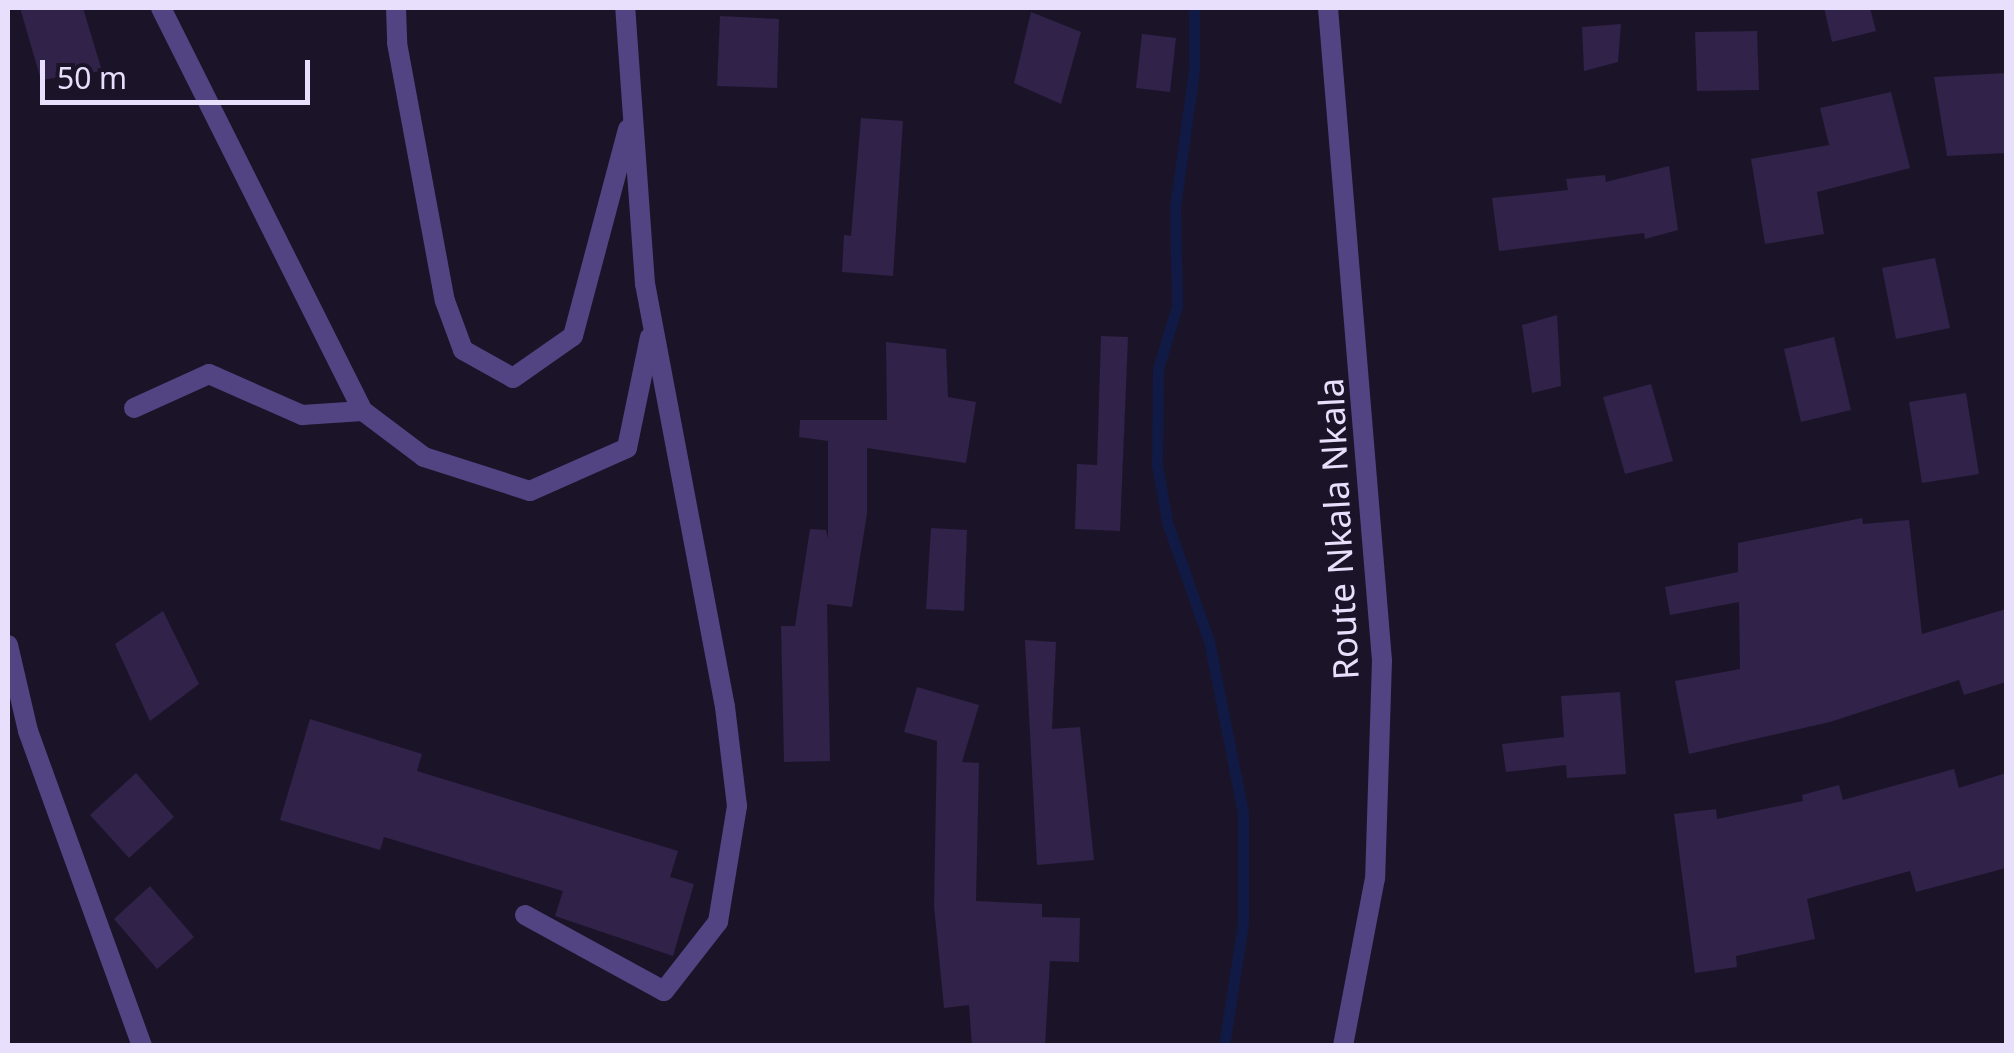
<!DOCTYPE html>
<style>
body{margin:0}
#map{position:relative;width:2014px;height:1053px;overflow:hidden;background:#1b1429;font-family:"Noto Sans",sans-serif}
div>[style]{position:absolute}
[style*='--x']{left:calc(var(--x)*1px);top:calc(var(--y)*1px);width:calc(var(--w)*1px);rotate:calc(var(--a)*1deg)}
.stream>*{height:11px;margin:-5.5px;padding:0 5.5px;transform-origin:5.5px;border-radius:5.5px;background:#111a44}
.building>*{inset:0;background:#302248}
.street>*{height:20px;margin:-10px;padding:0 10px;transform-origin:10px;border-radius:10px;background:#524483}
span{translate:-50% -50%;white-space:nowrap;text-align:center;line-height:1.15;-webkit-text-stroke:8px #1b1429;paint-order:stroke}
.street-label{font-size:35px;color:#e7dffc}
.frame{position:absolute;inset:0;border:10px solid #e7dffc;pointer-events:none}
.scale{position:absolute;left:40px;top:60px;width:270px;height:45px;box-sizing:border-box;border:5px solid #e7dffc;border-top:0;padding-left:12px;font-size:30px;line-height:35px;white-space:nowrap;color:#e7dffc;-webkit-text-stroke:8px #1b1429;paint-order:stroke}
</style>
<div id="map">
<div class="stream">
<div style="--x:1194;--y:8;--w:62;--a:90"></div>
<div style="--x:1194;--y:70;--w:138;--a:97.9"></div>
<div style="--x:1175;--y:207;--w:99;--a:88.8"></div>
<div style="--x:1177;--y:306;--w:66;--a:106.8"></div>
<div style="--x:1158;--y:369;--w:96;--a:90.6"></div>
<div style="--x:1157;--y:465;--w:58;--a:80"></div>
<div style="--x:1167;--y:522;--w:126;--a:70.6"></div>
<div style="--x:1209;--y:641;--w:174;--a:78.8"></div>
<div style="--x:1243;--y:812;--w:111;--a:90"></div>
<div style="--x:1243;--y:923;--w:124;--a:98.8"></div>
</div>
<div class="building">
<div style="clip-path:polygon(20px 8px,83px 8px,102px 71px,41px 80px)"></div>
<div style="clip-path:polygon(1824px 8px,1870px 8px,1876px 31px,1832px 42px)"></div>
<div style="clip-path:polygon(1031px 12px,1081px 32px,1061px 104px,1014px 83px)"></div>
<div style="clip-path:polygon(720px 16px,779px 19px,777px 88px,717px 86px)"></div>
<div style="clip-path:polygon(1621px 24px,1618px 62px,1584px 71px,1582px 27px)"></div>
<div style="clip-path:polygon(1757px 31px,1759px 90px,1697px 91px,1695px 32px)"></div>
<div style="clip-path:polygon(1142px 34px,1176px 38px,1170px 92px,1136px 88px)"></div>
<div style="clip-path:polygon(2006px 73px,2006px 153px,1947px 156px,1934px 77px)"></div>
<div style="clip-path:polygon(1891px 92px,1910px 168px,1817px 192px,1824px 234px,1765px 244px,1751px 159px,1829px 145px,1820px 108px)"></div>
<div style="clip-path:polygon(861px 118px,903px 121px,893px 276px,842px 272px,844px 235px,851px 236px)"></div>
<div style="clip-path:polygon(1669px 166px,1678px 230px,1645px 239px,1644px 233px,1499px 251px,1492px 198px,1568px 190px,1566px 179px,1605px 175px,1606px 182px)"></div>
<div style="clip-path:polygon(1935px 258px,1950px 328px,1896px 339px,1882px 268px)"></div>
<div style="clip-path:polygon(1557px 315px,1561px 386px,1532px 393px,1522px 325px)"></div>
<div style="clip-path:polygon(1101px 336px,1128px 337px,1120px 531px,1075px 529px,1077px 464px,1097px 465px)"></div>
<div style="clip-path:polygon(1834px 337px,1851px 410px,1801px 422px,1784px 349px)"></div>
<div style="clip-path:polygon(886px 342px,946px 349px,948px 397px,976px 402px,966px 463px,867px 448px,867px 514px,852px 607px,827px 604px,830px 761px,784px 762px,781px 626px,795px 626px,810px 529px,826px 530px,828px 539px,828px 441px,799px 437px,800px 420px,887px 420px)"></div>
<div style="clip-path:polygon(1651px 384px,1673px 461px,1625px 474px,1603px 397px)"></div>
<div style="clip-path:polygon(1966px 393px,1979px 474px,1922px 483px,1909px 402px)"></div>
<div style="clip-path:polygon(1862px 518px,1863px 524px,1909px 520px,1922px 634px,2006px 609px,2006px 682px,1964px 695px,1959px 680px,1830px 722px,1689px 754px,1675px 681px,1740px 669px,1739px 602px,1670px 615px,1665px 587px,1738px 572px,1738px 543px)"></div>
<div style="clip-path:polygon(931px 528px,967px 530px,964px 611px,926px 609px)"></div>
<div style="clip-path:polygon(163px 611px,199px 684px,150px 721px,115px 644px)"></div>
<div style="clip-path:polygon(1025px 640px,1056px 642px,1052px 729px,1080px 727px,1094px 860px,1037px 865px)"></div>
<div style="clip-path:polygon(917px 687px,979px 705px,962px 762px,979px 763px,976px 901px,1042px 904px,1042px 917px,1080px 918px,1079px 962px,1050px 961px,1045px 1046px,972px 1046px,969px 1005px,944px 1008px,934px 906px,937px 741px,904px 732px)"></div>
<div style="clip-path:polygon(1620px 692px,1626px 774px,1567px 778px,1566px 765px,1506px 772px,1502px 744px,1564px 737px,1561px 696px)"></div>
<div style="clip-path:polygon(310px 719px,422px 754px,417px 771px,678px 851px,670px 877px,694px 884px,673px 956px,555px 916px,563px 891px,384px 837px,380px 850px,280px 820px)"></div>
<div style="clip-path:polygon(1954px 769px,1959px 788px,2006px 773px,2006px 868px,1916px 892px,1910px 871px,1807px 899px,1815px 939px,1736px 956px,1737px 967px,1695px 973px,1674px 814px,1716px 809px,1717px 819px,1803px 801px,1802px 795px,1839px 785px,1843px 800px)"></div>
<div style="clip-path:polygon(136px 773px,174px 817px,129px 858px,90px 815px)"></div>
<div style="clip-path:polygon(150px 886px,194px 937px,157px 969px,114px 919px)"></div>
</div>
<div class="street">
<div style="--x:161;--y:8;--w:451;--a:63.4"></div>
<div style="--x:363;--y:411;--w:76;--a:37"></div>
<div style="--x:424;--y:457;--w:111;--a:17.8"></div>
<div style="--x:530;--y:491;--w:106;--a:-23.9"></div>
<div style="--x:627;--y:448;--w:113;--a:-78.3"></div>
<div style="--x:396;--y:8;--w:35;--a:88"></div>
<div style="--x:397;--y:43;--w:262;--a:79.5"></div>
<div style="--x:445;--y:301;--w:52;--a:69.8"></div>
<div style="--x:463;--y:350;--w:57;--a:29.2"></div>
<div style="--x:513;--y:378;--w:73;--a:-35"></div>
<div style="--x:573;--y:336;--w:214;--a:-75.1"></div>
<div style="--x:1328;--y:8;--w:654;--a:85.27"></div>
<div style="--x:1382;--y:660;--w:218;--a:91.8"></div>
<div style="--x:1375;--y:878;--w:171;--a:100.8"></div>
<div style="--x:134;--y:408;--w:82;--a:-24.4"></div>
<div style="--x:209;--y:374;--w:102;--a:23.8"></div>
<div style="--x:302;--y:415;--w:61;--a:-3.8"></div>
<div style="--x:8;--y:645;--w:88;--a:76.9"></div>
<div style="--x:28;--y:731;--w:335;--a:70.1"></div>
<div style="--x:525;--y:915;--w:158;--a:28.7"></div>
<div style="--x:664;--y:991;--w:88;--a:-52"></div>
<div style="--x:718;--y:922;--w:118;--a:-80.7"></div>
<div style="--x:737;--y:806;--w:100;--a:-96.9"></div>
<div style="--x:725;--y:707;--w:430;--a:-100.7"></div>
<div style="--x:645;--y:284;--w:277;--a:-94.1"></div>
</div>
<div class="street-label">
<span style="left:1338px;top:529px;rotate:-93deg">Route Nkala Nkala</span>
</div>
<div class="frame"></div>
<div class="scale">50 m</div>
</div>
